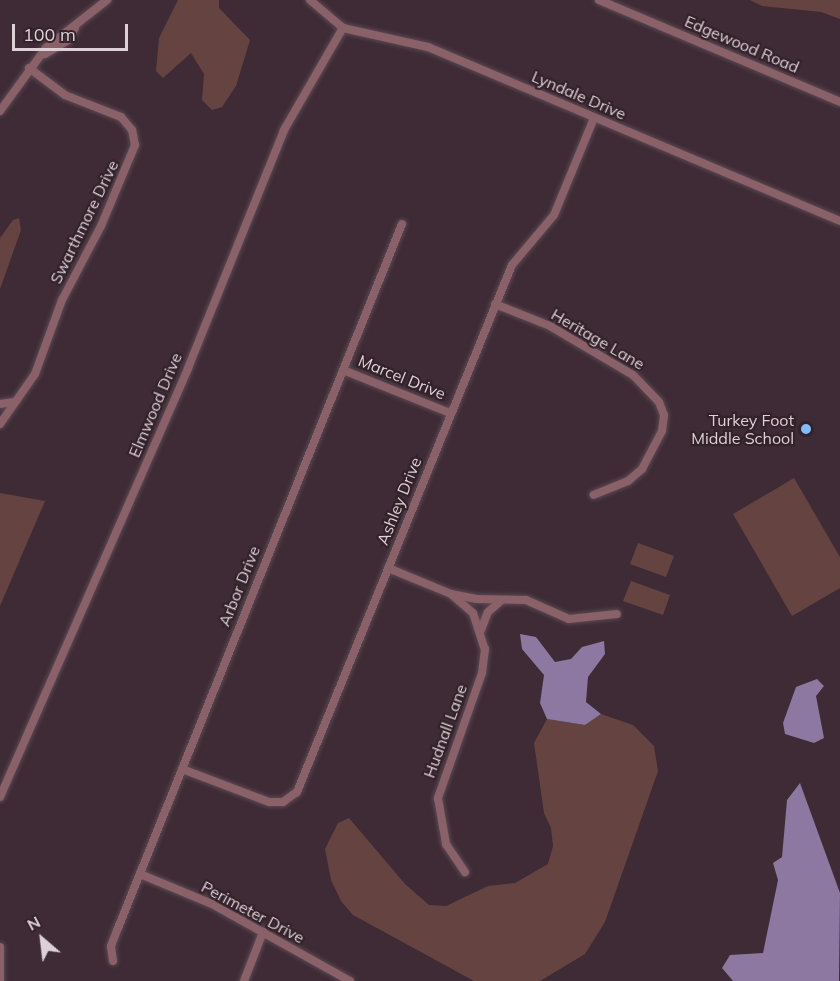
<!DOCTYPE html>
<style>
body{margin:0}
#map{position:relative;width:840px;height:981px;overflow:hidden;background:#3e2b35;font-family:Mulish,sans-serif}
div>[style]{position:absolute}
[style*='--x']{left:calc(var(--x)*1px);top:calc(var(--y)*1px);width:calc(var(--w)*1px);rotate:calc(var(--a)*1deg)}
.green>*{inset:0;background:#654341}
.water>*{inset:0;background:#8c78a0}
.roads{filter:drop-shadow(0 0 2px #5b4952) drop-shadow(0 0 2px #5b4952)}
.minor>*{height:8px;margin:-4px;padding:0 4px;transform-origin:4px;border-radius:4px;background:#8a6069}
.dots>*{width:16px;height:16px;translate:-50% -50%;box-sizing:border-box;border:3px solid #34222b;border-radius:50%}
span{translate:-50% -50%;white-space:nowrap;text-align:center;line-height:1.15;-webkit-text-stroke:4.5px #34222b;paint-order:stroke}
.street-label{font-size:16px;color:#ddd0d7}
.poi-label{font-size:16px;color:#ddd0d7}
.right{translate:-100% -50%;text-align:right}
.north{position:absolute;left:12px;top:909px;width:60px;height:60px;-webkit-text-stroke:4px #34222b;paint-order:stroke;rotate:332deg;font-size:16px;font-weight:700;line-height:24px;text-align:center;color:#ddd0d7}
.north::after{content:'';display:block;margin:auto;width:21px;height:27px;background:#ddd0d7;clip-path:polygon(50% 0,100% 100%,50% 72%,0 100%)}
.scale{position:absolute;left:12px;top:24px;width:116px;height:27px;box-sizing:border-box;border:3px solid #ddd0d7;border-top:0;padding-left:8px;font-size:18px;line-height:21px;white-space:nowrap;color:#ddd0d7;-webkit-text-stroke:4px #34222b;paint-order:stroke}
</style>
<div id="map">
<div class="green">
<div style="clip-path:polygon(178px 0,219px 0,219px 8px,250px 40px,236px 86px,222px 107px,212px 110px,202px 100px,204px 74px,191px 53px,163px 78px,156px 71px,159px 38px)"></div>
<div style="clip-path:polygon(750px 0,840px 0,840px 19px,821px 12px,762px 6px)"></div>
<div style="clip-path:polygon(19px 218px,21px 230px,0 289px,0 238px,13px 220px)"></div>
<div style="clip-path:polygon(794px 478px,840px 557px,840px 588px,792px 616px,733px 514px)"></div>
<div style="clip-path:polygon(0 493px,45px 501px,0 606px)"></div>
<div style="clip-path:polygon(638px 543px,674px 556px,666px 577px,630px 564px)"></div>
<div style="clip-path:polygon(631px 581px,670px 595px,663px 615px,623px 601px)"></div>
<div style="clip-path:polygon(601px 714px,633px 725px,654px 746px,658px 771px,605px 922px,585px 954px,540px 981px,474px 981px,353px 915px,341px 901px,331px 880px,325px 849px,338px 823px,349px 818px,405px 884px,429px 905px,446px 906px,488px 886px,515px 883px,548px 864px,553px 846px,551px 828px,544px 813px,534px 743px,547px 719px,585px 725px)"></div>
</div>
<div class="water">
<div style="clip-path:polygon(520px 634px,536px 637px,555px 662px,571px 659px,582px 647px,604px 641px,605px 654px,588px 677px,586px 702px,601px 714px,585px 725px,547px 719px,540px 703px,544px 675px,522px 649px)"></div>
<div style="clip-path:polygon(817px 679px,824px 686px,816px 696px,824px 738px,814px 743px,785px 734px,783px 723px,796px 687px)"></div>
<div style="clip-path:polygon(800px 783px,840px 893px,839px 981px,733px 981px,722px 968px,730px 955px,763px 953px,778px 880px,773px 863px,782px 857px,787px 800px)"></div>
</div>
<div class="roads">
<div class="minor">
<div style="--x:310;--y:0;--w:43;--a:40.3"></div>
<div style="--x:343;--y:28;--w:87;--a:12.6"></div>
<div style="--x:428;--y:47;--w:447;--a:22.9"></div>
<div style="--x:599;--y:0;--w:262;--a:22.9"></div>
<div style="--x:45;--y:54;--w:27;--a:-31"></div>
<div style="--x:68;--y:40;--w:14;--a:-60"></div>
<div style="--x:0;--y:111;--w:78;--a:-53.9"></div>
<div style="--x:46;--y:48;--w:78;--a:-38.2"></div>
<div style="--x:495;--y:304;--w:59;--a:21.8"></div>
<div style="--x:550;--y:326;--w:96;--a:30.6"></div>
<div style="--x:633;--y:375;--w:37;--a:46"></div>
<div style="--x:659;--y:402;--w:14;--a:69"></div>
<div style="--x:664;--y:415;--w:16;--a:97"></div>
<div style="--x:662;--y:431;--w:43;--a:117.8"></div>
<div style="--x:642;--y:469;--w:18;--a:139"></div>
<div style="--x:628;--y:481;--w:37;--a:158"></div>
<div style="--x:343;--y:370;--w:115;--a:21.9"></div>
<div style="--x:0;--y:404;--w:15;--a:-8"></div>
<div style="--x:0;--y:424;--w:61;--a:-55"></div>
<div style="--x:35;--y:374;--w:79;--a:-70"></div>
<div style="--x:62;--y:300;--w:84;--a:-62.2"></div>
<div style="--x:101;--y:226;--w:88;--a:-67.2"></div>
<div style="--x:135;--y:145;--w:15;--a:-101"></div>
<div style="--x:132;--y:130;--w:17;--a:-130"></div>
<div style="--x:121;--y:117;--w:60;--a:-158.6"></div>
<div style="--x:65;--y:95;--w:45;--a:-143.1"></div>
<div style="--x:388;--y:568;--w:68;--a:22.4"></div>
<div style="--x:451;--y:594;--w:25;--a:11"></div>
<div style="--x:476;--y:599;--w:50;--a:1.1"></div>
<div style="--x:526;--y:600;--w:47;--a:23.8"></div>
<div style="--x:569;--y:619;--w:48;--a:-5.9"></div>
<div style="--x:451;--y:594;--w:29;--a:41"></div>
<div style="--x:473;--y:613;--w:38;--a:72"></div>
<div style="--x:485;--y:649;--w:24;--a:97"></div>
<div style="--x:482;--y:673;--w:133;--a:109.4"></div>
<div style="--x:438;--y:798;--w:47;--a:80.1"></div>
<div style="--x:446;--y:844;--w:34;--a:56"></div>
<div style="--x:481;--y:630;--w:19;--a:-69"></div>
<div style="--x:488;--y:612;--w:18;--a:-41"></div>
<div style="--x:182;--y:769;--w:93;--a:20.8"></div>
<div style="--x:269;--y:802;--w:14;--a:0"></div>
<div style="--x:283;--y:802;--w:17;--a:-36"></div>
<div style="--x:297;--y:792;--w:569;--a:-67.81"></div>
<div style="--x:512;--y:265;--w:65;--a:-50"></div>
<div style="--x:554;--y:215;--w:105;--a:-67.6"></div>
<div style="--x:0;--y:797;--w:468;--a:-66.3"></div>
<div style="--x:188;--y:368;--w:257;--a:-68"></div>
<div style="--x:284;--y:130;--w:118;--a:-60"></div>
<div style="--x:140;--y:874;--w:78;--a:22.6"></div>
<div style="--x:212;--y:904;--w:158;--a:29.2"></div>
<div style="--x:0;--y:947;--w:34;--a:90"></div>
<div style="--x:113;--y:961;--w:15;--a:-98"></div>
<div style="--x:111;--y:946;--w:19;--a:-69"></div>
<div style="--x:118;--y:928;--w:759;--a:-68.03"></div>
<div style="--x:244;--y:981;--w:53;--a:-68.8"></div>
</div>
</div>
<div class="dots">
<div style="left:806px;top:429px;background:#80bdfa"></div>
</div>
<div class="street-label">
<span style="left:742px;top:44px;rotate:23deg">Edgewood Road</span>
<span style="left:579px;top:95px;rotate:23deg">Lyndale Drive</span>
<span style="left:84px;top:222px;rotate:-64deg">Swarthmore Drive</span>
<span style="left:598px;top:339px;rotate:30deg">Heritage Lane</span>
<span style="left:402px;top:377px;rotate:22deg">Marcel Drive</span>
<span style="left:155px;top:405px;rotate:-67deg">Elmwood Drive</span>
<span style="left:399px;top:501px;rotate:-68deg">Ashley Drive</span>
<span style="left:239px;top:586px;rotate:-68deg">Arbor Drive</span>
<span style="left:445px;top:731px;rotate:-70deg">Hudnall Lane</span>
<span style="left:253px;top:912px;rotate:28deg">Perimeter Drive</span>
</div>
<div class="poi-label">
<span class="right" style="left:794px;top:429px">Turkey Foot<br>Middle School</span>
</div>
<div class="north">N</div>
<div class="scale">100 m</div>
</div>
